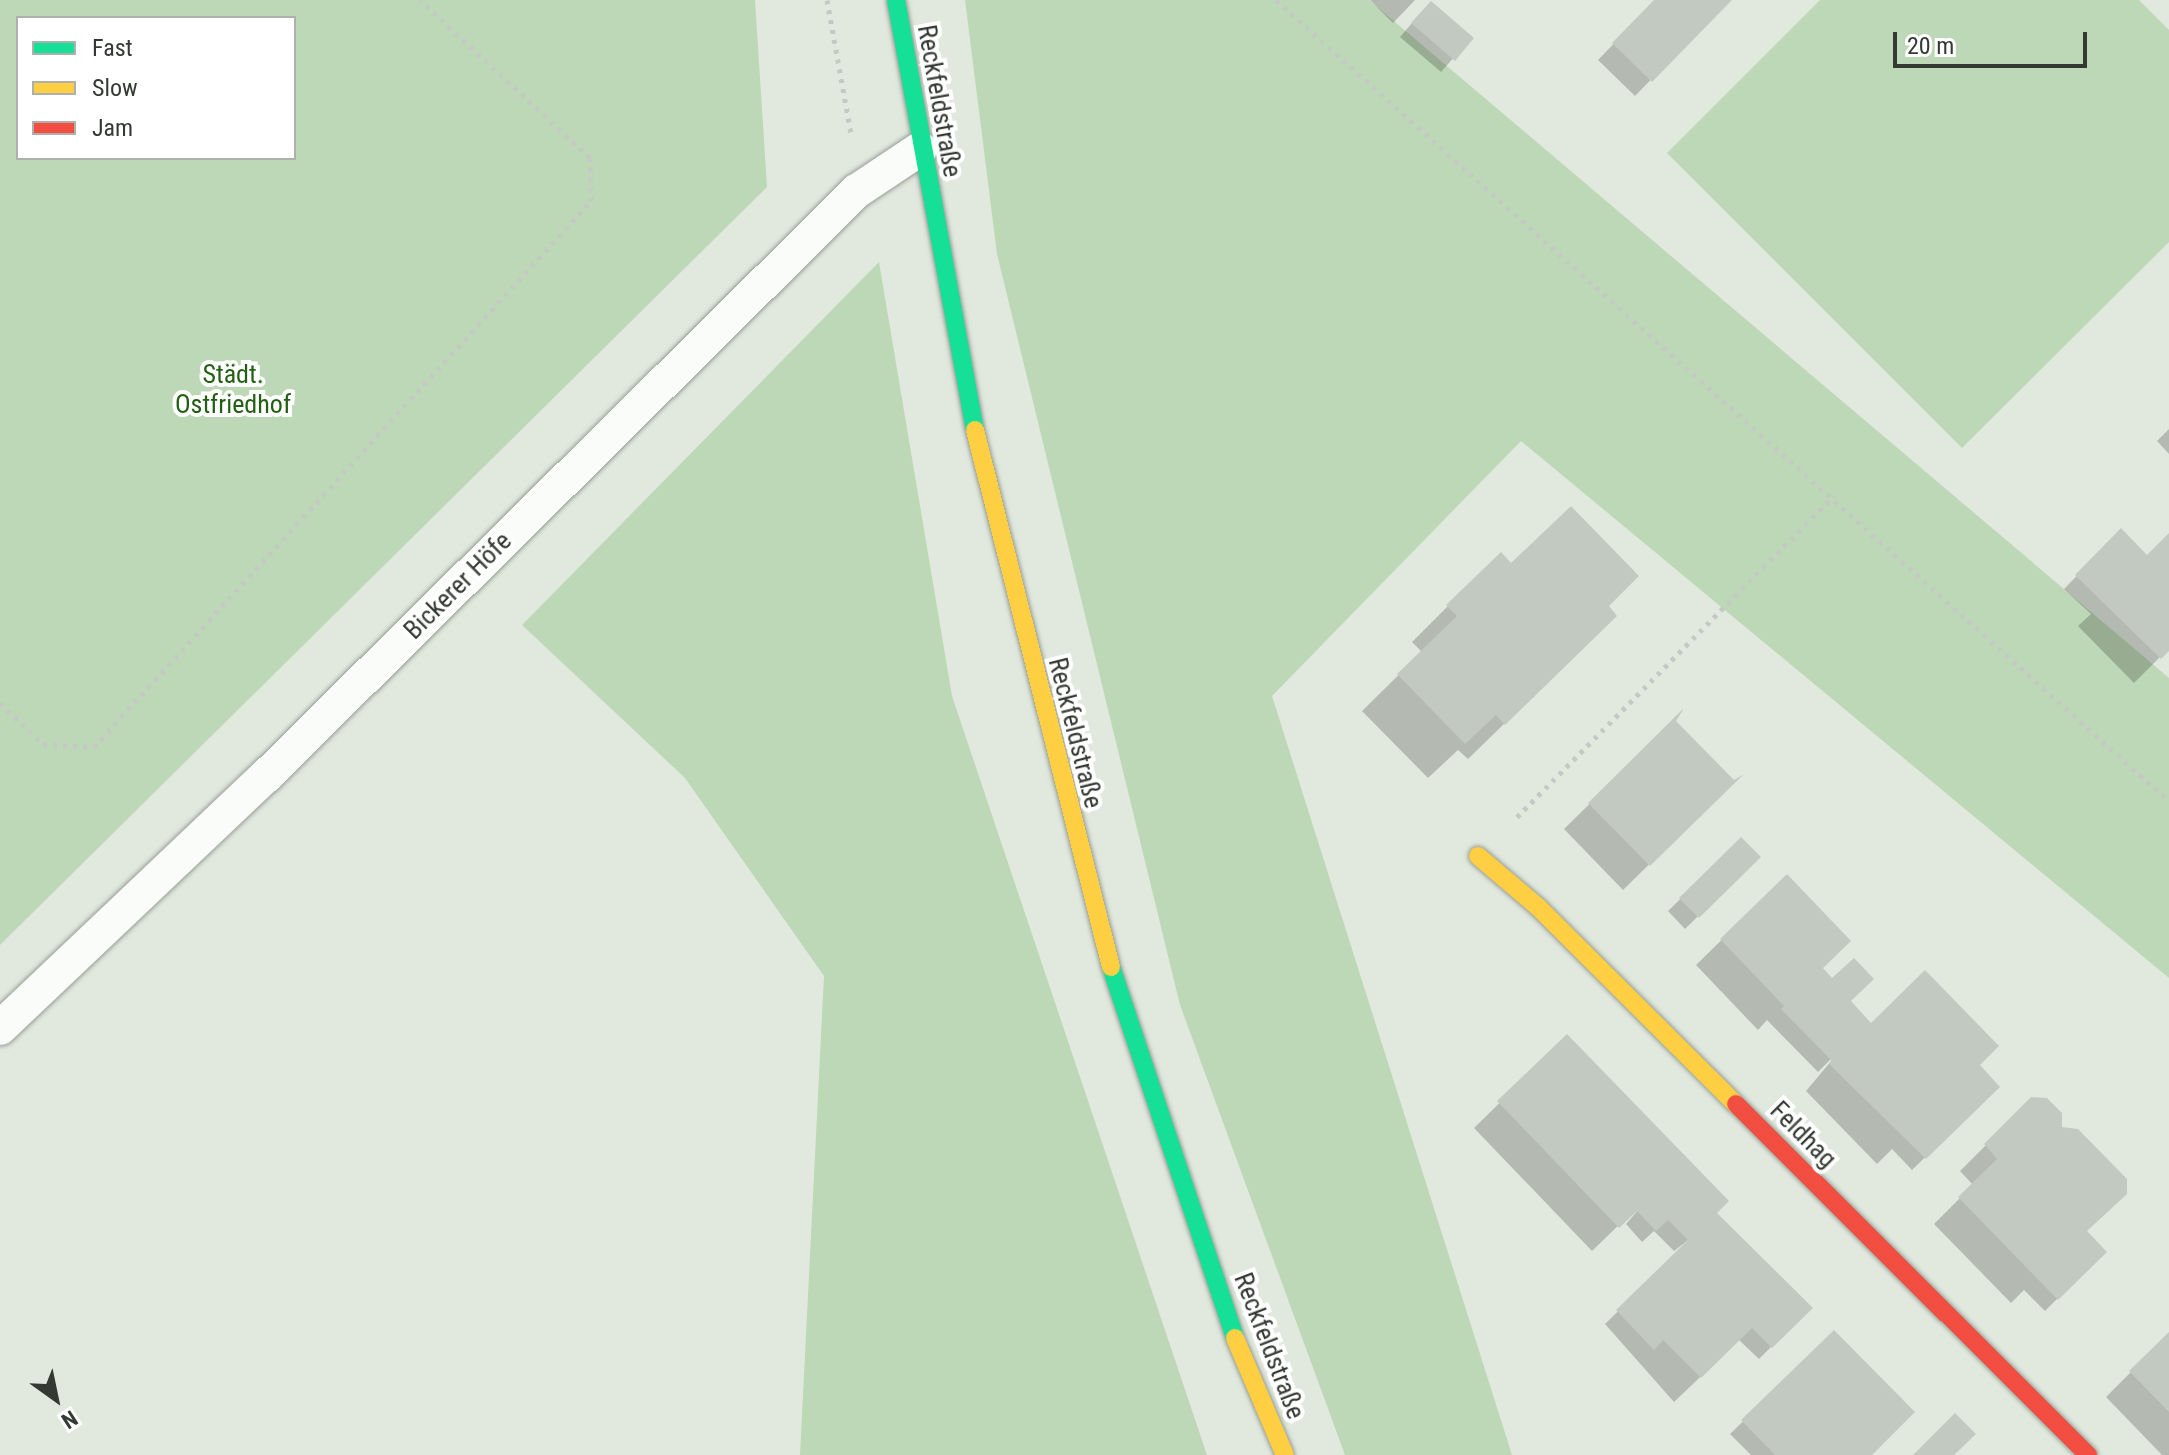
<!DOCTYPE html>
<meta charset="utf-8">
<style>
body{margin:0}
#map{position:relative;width:2169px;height:1455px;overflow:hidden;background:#e1e9de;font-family:"Roboto Condensed",sans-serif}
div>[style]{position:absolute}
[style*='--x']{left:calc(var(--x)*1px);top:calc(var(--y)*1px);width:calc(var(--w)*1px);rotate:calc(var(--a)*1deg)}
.green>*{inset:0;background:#bdd8b6}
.shadow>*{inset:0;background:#0003}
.building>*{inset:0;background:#c2c9c0}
.path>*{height:5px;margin-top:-2.5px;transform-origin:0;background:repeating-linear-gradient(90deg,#c5c9c4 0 4px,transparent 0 10px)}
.roads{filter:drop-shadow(0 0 2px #989e96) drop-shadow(0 0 2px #989e96)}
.lane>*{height:34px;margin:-17px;padding:0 17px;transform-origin:17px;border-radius:17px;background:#fafcfa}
.fast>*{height:18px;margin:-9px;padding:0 9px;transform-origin:9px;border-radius:9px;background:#16e098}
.slow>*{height:18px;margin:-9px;padding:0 9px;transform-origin:9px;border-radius:9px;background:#ffcf43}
.jam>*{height:18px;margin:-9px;padding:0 9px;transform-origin:9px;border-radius:9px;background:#f24e42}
span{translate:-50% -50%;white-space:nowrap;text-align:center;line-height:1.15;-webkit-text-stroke:8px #fff;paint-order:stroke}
.street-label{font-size:26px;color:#343a33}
.park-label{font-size:26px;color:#225f12}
.legend{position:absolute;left:16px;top:16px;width:280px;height:144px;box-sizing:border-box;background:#fff;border:2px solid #aeb0ad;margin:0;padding:10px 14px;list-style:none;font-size:24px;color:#343a33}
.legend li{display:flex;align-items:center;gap:16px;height:40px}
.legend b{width:40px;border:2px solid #aeb0ad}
.north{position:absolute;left:16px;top:1359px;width:80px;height:80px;-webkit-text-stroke:6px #fff;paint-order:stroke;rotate:147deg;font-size:22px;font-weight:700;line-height:32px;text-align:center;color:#343a33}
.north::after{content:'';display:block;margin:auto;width:28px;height:36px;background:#343a33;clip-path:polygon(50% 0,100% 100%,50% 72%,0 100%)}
.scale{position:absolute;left:1893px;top:32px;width:194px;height:36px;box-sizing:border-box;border:4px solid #343a33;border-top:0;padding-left:10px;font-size:24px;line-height:28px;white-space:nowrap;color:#343a33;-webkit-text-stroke:6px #fff;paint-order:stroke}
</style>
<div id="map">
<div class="green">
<div style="clip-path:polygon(evenodd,0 0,755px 0,767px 187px,0 945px,0 0,18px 18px,294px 18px,294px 158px,18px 158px,18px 18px)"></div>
<div style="clip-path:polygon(965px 0,1369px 0,2169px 678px,2169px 978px,1521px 441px,1272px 696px,1512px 1455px,1345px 1455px,1180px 1005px,997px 254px)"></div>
<div style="clip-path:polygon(1820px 0,2139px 0,2169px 30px,2169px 242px,1962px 448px,1667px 153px)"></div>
<div style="clip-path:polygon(879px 262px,952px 696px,1207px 1455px,800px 1455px,824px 976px,685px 778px,522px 625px)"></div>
</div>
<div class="shadow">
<div style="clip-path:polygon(1370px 0,1415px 0,1393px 23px)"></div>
<div style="clip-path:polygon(1656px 0,1729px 0,1635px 96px,1598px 60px)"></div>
<div style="clip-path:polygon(1418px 16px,1471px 38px,1441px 72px,1400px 37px)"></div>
<div style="clip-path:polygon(2169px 429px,2169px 454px,2157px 441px)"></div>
<div style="clip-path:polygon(2121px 531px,2145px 555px,2100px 604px,2169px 539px,2169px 648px,2134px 683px,2078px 626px,2091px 614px,2064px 589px)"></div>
<div style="clip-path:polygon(1511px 566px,1606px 606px,1579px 651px,1468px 759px,1458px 750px,1428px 778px,1362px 711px,1422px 652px,1412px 642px,1448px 606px)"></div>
<div style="clip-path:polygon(1674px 721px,1733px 782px,1623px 890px,1564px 829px)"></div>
<div style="clip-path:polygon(1741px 840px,1758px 857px,1685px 929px,1668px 911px)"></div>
<div style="clip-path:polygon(1786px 877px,1821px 968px,1868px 1023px,1977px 1065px,1997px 1087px,1912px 1170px,1892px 1149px,1877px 1164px,1806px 1091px,1843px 1047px,1818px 1072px,1767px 1020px,1758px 1030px,1696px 965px)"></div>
<div style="clip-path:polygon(1567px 1037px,1726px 1201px,1714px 1213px,1810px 1308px,1759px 1359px,1739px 1340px,1674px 1402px,1605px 1324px,1704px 1228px,1674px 1251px,1654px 1231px,1642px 1242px,1626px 1224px,1661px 1184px,1592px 1251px,1474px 1128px)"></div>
<div style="clip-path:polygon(2032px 1099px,2059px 1129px,2085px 1232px,2104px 1252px,2045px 1311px,2024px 1290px,2011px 1303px,1934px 1224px,1973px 1185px,1960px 1171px)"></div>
<div style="clip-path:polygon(1834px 1333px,1869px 1455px,1751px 1455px,1730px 1434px)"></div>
<div style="clip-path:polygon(2169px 1334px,2169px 1455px,2162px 1455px,2106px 1397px)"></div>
</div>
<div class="building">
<div style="clip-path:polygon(1654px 0,1732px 0,1652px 82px,1612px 43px)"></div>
<div style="clip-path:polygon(1431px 1px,1474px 38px,1455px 61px,1411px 23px)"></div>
<div style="clip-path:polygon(1571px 506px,1639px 576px,1609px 606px,1617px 616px,1505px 725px,1496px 715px,1465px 744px,1397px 674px,1457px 616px,1446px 605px,1501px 552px,1511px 563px)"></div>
<div style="clip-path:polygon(2121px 528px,2147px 555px,2169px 533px,2169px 651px,2161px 659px,2075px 575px)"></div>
<div style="clip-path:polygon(1684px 708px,1676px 721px,1734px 780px,1744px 774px,1650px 866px,1588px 803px)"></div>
<div style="clip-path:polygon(1741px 837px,1761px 857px,1699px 918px,1679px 898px)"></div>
<div style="clip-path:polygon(1787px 874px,1851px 941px,1823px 968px,1832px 978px,1854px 958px,1874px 979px,1851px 1001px,1871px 1023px,1925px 970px,1999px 1046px,1980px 1065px,2000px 1087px,1926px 1159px,1829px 1064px,1832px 1061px,1781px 1009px,1784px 1006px,1720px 939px)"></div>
<div style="clip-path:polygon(1567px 1034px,1729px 1201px,1717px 1213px,1813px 1308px,1772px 1348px,1752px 1328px,1701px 1378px,1663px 1340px,1654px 1350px,1616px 1310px,1688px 1240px,1668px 1220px,1656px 1231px,1637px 1211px,1619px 1228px,1497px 1101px)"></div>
<div style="clip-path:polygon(2031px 1097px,2047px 1098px,2062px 1113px,2062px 1127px,2078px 1129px,2127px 1179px,2127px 1194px,2087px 1231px,2107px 1252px,2058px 1300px,1958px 1197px,1997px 1159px,1984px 1144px)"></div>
<div style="clip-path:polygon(1834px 1330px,1915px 1412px,1872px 1455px,1775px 1455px,1741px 1420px)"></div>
<div style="clip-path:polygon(2169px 1332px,2169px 1412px,2129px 1371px)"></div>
<div style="clip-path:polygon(1955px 1413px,1976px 1434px,1954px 1455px,1913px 1455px)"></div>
</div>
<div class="path">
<div style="--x:827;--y:0;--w:136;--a:79.8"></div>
<div style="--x:1276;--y:0;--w:1200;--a:41.89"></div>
<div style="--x:0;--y:703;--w:59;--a:43.6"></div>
<div style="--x:43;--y:744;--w:51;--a:3.4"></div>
<div style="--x:94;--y:747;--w:738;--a:-47.69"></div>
<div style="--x:591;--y:201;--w:43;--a:-91.3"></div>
<div style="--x:590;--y:158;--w:232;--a:-137.1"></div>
<div style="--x:1517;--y:817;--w:451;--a:-45.4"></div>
</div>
<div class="roads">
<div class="lane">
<div style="--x:0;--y:1028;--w:366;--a:-43.5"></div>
<div style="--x:266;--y:776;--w:832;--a:-44.71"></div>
<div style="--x:857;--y:191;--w:76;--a:-33.7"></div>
</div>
<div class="fast">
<div style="--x:896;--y:0;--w:437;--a:79.6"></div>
<div style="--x:1111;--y:967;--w:391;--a:71.5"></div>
</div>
<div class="slow">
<div style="--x:975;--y:430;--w:554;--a:75.79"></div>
<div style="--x:1478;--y:856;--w:80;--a:40.4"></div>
<div style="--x:1539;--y:908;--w:278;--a:44.9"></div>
<div style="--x:1235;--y:1338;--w:127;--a:66.9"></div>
</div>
<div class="jam">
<div style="--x:1736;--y:1104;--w:497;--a:44.9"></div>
</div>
</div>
<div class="street-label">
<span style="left:939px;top:101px;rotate:80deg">Reckfeldstraße</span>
<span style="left:458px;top:586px;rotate:-45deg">Bickerer Höfe</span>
<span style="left:1075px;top:733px;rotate:76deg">Reckfeldstraße</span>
<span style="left:1803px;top:1135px;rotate:45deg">Feldhag</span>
<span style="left:1269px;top:1346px;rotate:69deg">Reckfeldstraße</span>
</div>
<div class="park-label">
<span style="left:233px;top:390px">Städt.<br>Ostfriedhof</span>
</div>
<ul class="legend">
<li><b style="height:10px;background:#16e098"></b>Fast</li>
<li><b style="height:10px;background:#ffcf43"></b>Slow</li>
<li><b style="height:10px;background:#f24e42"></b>Jam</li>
</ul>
<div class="north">N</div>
<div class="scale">20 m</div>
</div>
